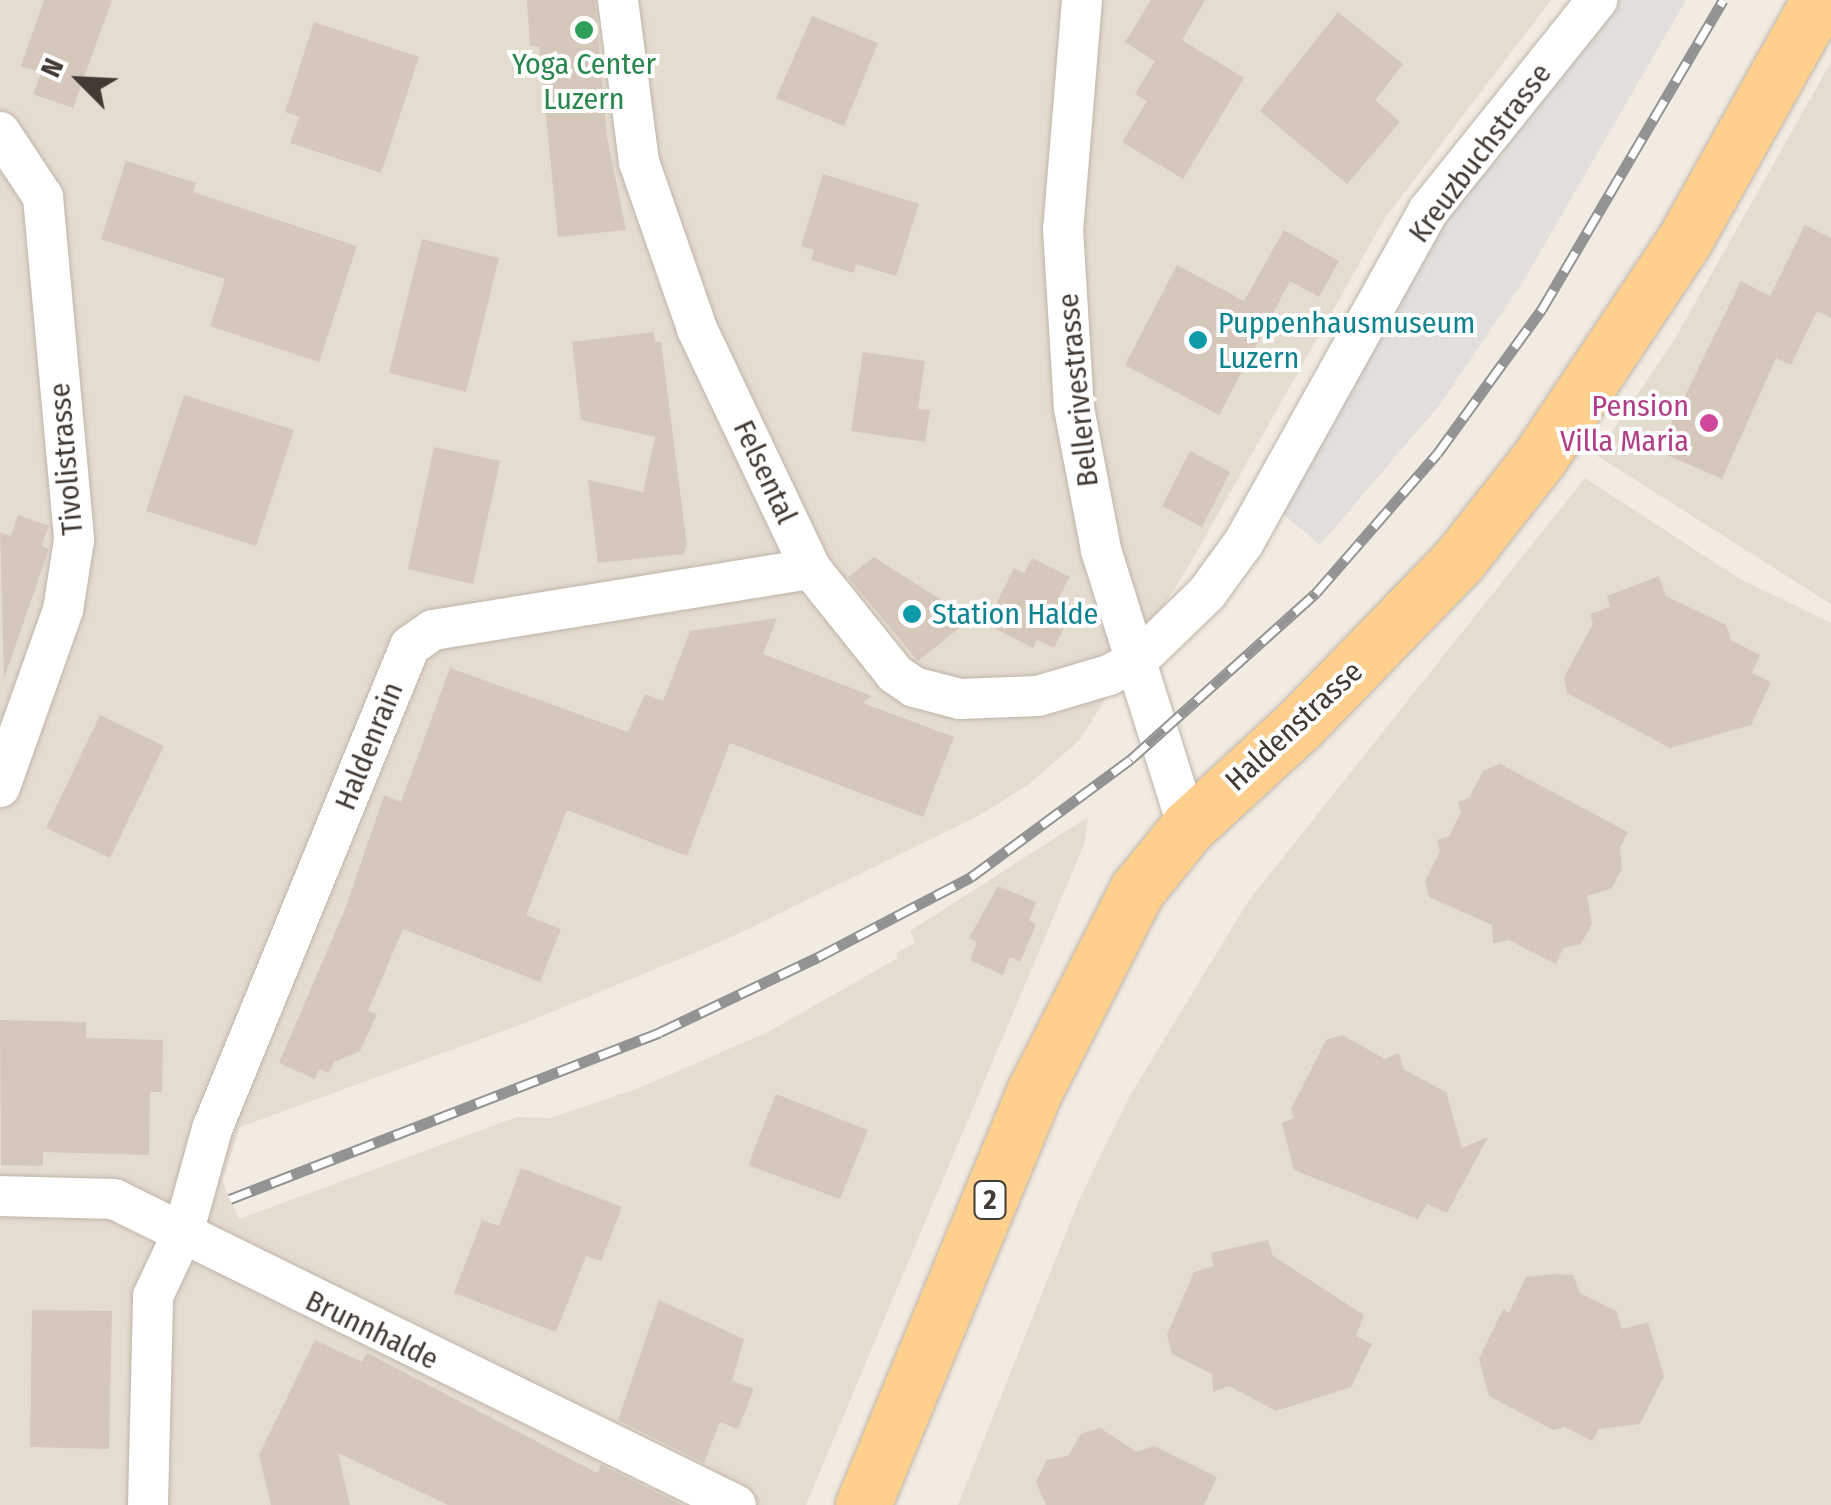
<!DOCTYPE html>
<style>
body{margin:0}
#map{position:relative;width:1831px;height:1505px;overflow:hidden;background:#f1ebe2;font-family:"Fira Sans Condensed",sans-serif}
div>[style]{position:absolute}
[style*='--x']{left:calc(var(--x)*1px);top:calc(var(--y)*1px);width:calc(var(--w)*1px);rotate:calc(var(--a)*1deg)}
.residential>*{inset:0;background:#e5dcd0}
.parking>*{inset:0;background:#e1dedb}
.building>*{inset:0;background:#d6c7bb}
.roads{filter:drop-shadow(0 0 2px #bfb4a8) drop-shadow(0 0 2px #bfb4a8)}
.street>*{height:40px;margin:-20px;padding:0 20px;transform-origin:20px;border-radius:20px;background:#fff}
.primary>*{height:55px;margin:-27.5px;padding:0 27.5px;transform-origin:27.5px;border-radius:27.5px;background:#ffcf8e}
.rail>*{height:11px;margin-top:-5.5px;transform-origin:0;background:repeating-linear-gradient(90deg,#fff 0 22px,#939393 0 44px);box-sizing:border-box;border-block:2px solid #939393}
.dots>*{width:28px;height:28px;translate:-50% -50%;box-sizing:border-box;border:5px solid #fff;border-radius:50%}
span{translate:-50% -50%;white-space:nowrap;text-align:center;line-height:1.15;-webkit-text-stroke:8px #fff;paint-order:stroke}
.shield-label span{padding:2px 8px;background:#fff;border:2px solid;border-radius:8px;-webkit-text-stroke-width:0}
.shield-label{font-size:28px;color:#433a33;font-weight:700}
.leisure-label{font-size:30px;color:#27864d}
.street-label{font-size:30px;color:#433a33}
.culture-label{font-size:30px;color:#0d838f}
.left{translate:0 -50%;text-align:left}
.hotel-label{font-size:30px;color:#b23c85}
.right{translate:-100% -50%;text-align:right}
.north{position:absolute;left:30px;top:30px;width:100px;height:100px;-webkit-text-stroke:8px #fff;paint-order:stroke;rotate:294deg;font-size:28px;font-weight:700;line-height:40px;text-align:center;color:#433a33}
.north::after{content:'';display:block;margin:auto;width:35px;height:45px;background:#433a33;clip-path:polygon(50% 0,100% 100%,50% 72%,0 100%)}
</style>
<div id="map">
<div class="residential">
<div style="clip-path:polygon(0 0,1551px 0,1385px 218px,1191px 562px,1079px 741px,1029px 784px,980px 815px,725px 940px,525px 1023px,240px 1127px,222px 1181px,239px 1219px,517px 1117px,550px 1118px,639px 1088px,766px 1033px,898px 958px,896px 953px,915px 943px,910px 931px,1088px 817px,1085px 842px,806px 1505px,0 1505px)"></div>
<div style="clip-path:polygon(1831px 62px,1831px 604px,1596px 455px,1673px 342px)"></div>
<div style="clip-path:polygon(1585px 478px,1740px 579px,1831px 623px,1831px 1505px,958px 1505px,1079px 1200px,1129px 1097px,1249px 900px)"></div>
</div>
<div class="parking">
<div style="clip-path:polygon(1597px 0,1686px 0,1524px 280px,1441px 403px,1320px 545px,1266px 500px,1429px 210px)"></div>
</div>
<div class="building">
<div style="clip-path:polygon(44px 0,112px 0,73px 108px,33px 94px,41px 73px,21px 66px)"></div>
<div style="clip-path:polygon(527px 0,595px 0,607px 137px,626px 230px,558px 237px,539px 47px,530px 46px)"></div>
<div style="clip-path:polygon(1151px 0,1205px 0,1182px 40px,1244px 78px,1183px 179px,1122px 142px,1147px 101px,1135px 94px,1155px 61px,1125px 42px)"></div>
<div style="clip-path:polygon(1338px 12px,1403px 64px,1375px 100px,1400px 122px,1347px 184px,1260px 111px)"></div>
<div style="clip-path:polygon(812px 16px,878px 43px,844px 126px,776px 98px)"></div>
<div style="clip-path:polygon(314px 22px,419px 57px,381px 173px,290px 143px,299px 117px,285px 112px)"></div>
<div style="clip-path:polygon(126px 161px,196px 183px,193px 192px,357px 246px,319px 362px,210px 326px,225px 279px,101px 239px)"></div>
<div style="clip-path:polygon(823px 174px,919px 204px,896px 276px,856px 264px,854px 273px,811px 260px,814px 250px,801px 246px)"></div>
<div style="clip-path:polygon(1805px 225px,1831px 238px,1831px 318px,1817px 311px,1791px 365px,1776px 358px,1722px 479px,1658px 451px,1741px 281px,1770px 296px)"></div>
<div style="clip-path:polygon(1284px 230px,1339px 261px,1319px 297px,1290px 281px,1219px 415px,1125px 365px,1177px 265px,1244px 301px)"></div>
<div style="clip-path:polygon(422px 239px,499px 258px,466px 392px,389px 373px)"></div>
<div style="clip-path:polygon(654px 332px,655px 342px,661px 342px,687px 546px,683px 554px,598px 563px,588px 480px,643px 492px,655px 437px,581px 420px,572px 342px)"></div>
<div style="clip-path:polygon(863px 352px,925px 361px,918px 409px,930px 410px,925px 442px,851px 431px)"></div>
<div style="clip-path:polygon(184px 395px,294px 430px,256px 546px,146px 511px)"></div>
<div style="clip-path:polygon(434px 447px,500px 461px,473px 584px,408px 569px)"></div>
<div style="clip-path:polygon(1190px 451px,1230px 472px,1202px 527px,1162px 506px)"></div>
<div style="clip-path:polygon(18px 515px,49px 526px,41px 546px,49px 549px,4px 679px,0 532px,11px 536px)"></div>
<div style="clip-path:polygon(874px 557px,946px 603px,963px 625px,918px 661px,848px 577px)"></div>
<div style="clip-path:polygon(1032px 558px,1070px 577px,1058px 599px,1074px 607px,1054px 648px,1037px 640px,1033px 648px,986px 624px,1014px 568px,1024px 573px)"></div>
<div style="clip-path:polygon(1659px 576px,1666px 596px,1726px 625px,1731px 640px,1760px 655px,1752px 673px,1771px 682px,1751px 725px,1670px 748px,1567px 693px,1564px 677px,1593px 624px,1590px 614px,1610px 607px,1607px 596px)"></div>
<div style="clip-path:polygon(777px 618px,763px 654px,872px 696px,863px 703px,954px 737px,923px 817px,730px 743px,687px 856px,567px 810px,526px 915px,561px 929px,540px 982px,403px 929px,368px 1011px,377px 1014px,360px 1051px,334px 1062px,329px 1073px,319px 1069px,315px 1079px,279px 1063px,346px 907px,384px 795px,401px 802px,450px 668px,628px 732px,645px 694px,663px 701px,690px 631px)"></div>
<div style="clip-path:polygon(100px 715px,164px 746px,110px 858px,46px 828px)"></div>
<div style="clip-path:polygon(1500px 764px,1628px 832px,1620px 847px,1622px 869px,1612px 888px,1587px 896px,1592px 924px,1581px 944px,1563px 948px,1556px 964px,1509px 940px,1493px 943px,1492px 925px,1429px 897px,1425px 881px,1440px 851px,1437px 840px,1449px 836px,1461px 812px,1458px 802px,1469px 798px,1483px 771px)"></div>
<div style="clip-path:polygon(998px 886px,1036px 902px,1029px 920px,1036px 924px,1020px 962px,1010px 957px,1003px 975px,970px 960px,977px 942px,969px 938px)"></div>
<div style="clip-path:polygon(0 1020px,86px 1022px,86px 1038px,163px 1040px,162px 1092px,150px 1092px,149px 1155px,43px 1152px,43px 1166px,1px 1165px)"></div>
<div style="clip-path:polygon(1342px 1035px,1385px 1059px,1399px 1053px,1403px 1069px,1446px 1092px,1462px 1148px,1488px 1137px,1447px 1213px,1427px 1204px,1418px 1219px,1294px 1170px,1282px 1123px,1294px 1118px,1291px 1109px,1326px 1040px)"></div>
<div style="clip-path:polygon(776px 1094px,868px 1130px,840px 1199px,748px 1165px)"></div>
<div style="clip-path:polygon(521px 1168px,622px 1207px,601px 1261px,586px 1256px,556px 1332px,454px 1293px,482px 1220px,499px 1226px)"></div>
<div style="clip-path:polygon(1268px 1240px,1273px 1256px,1364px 1315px,1356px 1336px,1372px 1344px,1351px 1387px,1276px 1411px,1229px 1386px,1213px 1392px,1212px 1374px,1172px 1354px,1167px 1335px,1194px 1272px,1214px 1266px,1211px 1253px)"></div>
<div style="clip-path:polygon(1557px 1274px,1573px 1275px,1580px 1293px,1616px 1311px,1622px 1329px,1648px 1322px,1664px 1376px,1640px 1424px,1599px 1429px,1592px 1441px,1565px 1427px,1553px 1430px,1489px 1396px,1479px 1359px,1503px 1309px,1509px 1313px,1526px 1277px)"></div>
<div style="clip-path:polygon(659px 1300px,744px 1339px,732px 1381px,754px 1389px,738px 1429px,720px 1422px,704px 1463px,618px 1420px)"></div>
<div style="clip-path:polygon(32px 1310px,112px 1311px,109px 1449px,30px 1447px)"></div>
<div style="clip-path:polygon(315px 1340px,362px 1362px,367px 1353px,597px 1473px,601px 1465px,682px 1505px,448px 1505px,338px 1453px,350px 1505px,271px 1505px,259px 1455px)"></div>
<div style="clip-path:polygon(1100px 1428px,1137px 1452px,1154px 1446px,1217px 1477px,1204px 1505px,1046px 1505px,1036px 1482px,1047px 1460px,1068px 1456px,1081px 1434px)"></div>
</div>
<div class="roads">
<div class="street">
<div style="--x:618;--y:0;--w:163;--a:82.6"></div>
<div style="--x:639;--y:162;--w:177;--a:70.8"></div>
<div style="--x:697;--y:329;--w:266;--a:64.6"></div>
<div style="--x:811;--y:569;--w:134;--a:51.3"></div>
<div style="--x:895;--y:674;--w:23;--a:34"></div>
<div style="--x:914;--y:687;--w:48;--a:14.6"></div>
<div style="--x:960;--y:699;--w:78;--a:-2.2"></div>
<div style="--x:1038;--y:696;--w:74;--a:-16.5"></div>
<div style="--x:1109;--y:675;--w:34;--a:-28"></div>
<div style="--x:1139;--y:659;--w:95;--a:-44.1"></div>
<div style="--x:1207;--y:593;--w:63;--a:-54"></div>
<div style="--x:1244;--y:542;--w:380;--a:-60.9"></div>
<div style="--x:1429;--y:210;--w:269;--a:-51.3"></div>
<div style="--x:1082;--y:0;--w:230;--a:94.7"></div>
<div style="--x:1063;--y:229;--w:179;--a:86.5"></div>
<div style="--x:1074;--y:408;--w:145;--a:79.2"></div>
<div style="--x:1101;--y:550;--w:290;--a:72.6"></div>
<div style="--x:0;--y:132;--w:78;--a:56.5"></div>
<div style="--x:43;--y:197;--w:344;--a:84.8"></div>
<div style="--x:74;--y:540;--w:71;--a:98.9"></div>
<div style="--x:63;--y:610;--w:188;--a:109.6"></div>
<div style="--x:0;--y:1196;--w:114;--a:1.5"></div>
<div style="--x:114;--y:1199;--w:693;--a:26.2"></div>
<div style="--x:148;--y:1505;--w:209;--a:-88.6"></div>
<div style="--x:153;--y:1296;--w:73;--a:-64.8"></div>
<div style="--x:184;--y:1230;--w:105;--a:-74.5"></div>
<div style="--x:212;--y:1129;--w:522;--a:-67.71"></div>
<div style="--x:410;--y:646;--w:28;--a:-35"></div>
<div style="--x:433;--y:630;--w:383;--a:-9.2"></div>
</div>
<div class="primary">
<div style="--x:863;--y:1505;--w:447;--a:-67.5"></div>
<div style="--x:1034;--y:1092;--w:227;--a:-63"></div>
<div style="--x:1137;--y:890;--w:81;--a:-51"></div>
<div style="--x:1188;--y:827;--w:152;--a:-42.6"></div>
<div style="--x:1300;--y:724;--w:228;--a:-45.9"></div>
<div style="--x:1459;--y:560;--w:131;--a:-51.8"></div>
<div style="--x:1540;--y:457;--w:260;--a:-56.3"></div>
<div style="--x:1684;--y:241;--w:276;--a:-60.7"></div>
</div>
</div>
<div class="rail">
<div style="--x:230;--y:1199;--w:461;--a:-21.2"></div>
<div style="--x:660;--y:1032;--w:175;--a:-25.4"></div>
<div style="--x:818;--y:957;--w:173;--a:-27.6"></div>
<div style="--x:971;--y:877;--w:199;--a:-36.4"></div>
<div style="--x:1131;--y:759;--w:249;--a:-41.9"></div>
<div style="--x:1316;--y:593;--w:184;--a:-49"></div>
<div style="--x:1437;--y:454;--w:179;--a:-54.1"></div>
<div style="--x:1542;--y:309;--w:358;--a:-59.6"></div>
</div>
<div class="dots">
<div style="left:584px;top:30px;background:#2e9e5b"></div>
<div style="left:1198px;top:340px;background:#0f9aa8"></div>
<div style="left:1709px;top:423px;background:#d1479c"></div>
<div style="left:912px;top:614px;background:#0f9aa8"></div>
</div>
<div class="shield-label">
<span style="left:990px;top:1200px">2</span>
</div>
<div class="leisure-label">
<span style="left:584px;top:81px">Yoga Center<br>Luzern</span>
</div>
<div class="street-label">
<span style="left:1480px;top:153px;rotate:-53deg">Kreuzbuchstrasse</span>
<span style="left:1078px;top:390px;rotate:-96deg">Bellerivestrasse</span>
<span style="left:66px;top:459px;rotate:-95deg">Tivolistrasse</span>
<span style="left:765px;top:472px;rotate:65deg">Felsental</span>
<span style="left:1294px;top:726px;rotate:-43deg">Haldenstrasse</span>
<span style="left:369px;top:746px;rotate:-68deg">Haldenrain</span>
<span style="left:372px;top:1330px;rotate:26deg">Brunnhalde</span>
</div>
<div class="culture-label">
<span class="left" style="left:1218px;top:340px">Puppenhausmuseum<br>Luzern</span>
<span class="left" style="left:932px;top:614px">Station Halde</span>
</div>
<div class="hotel-label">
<span class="right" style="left:1689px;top:423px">Pension<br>Villa Maria</span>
</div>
<div class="north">N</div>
</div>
